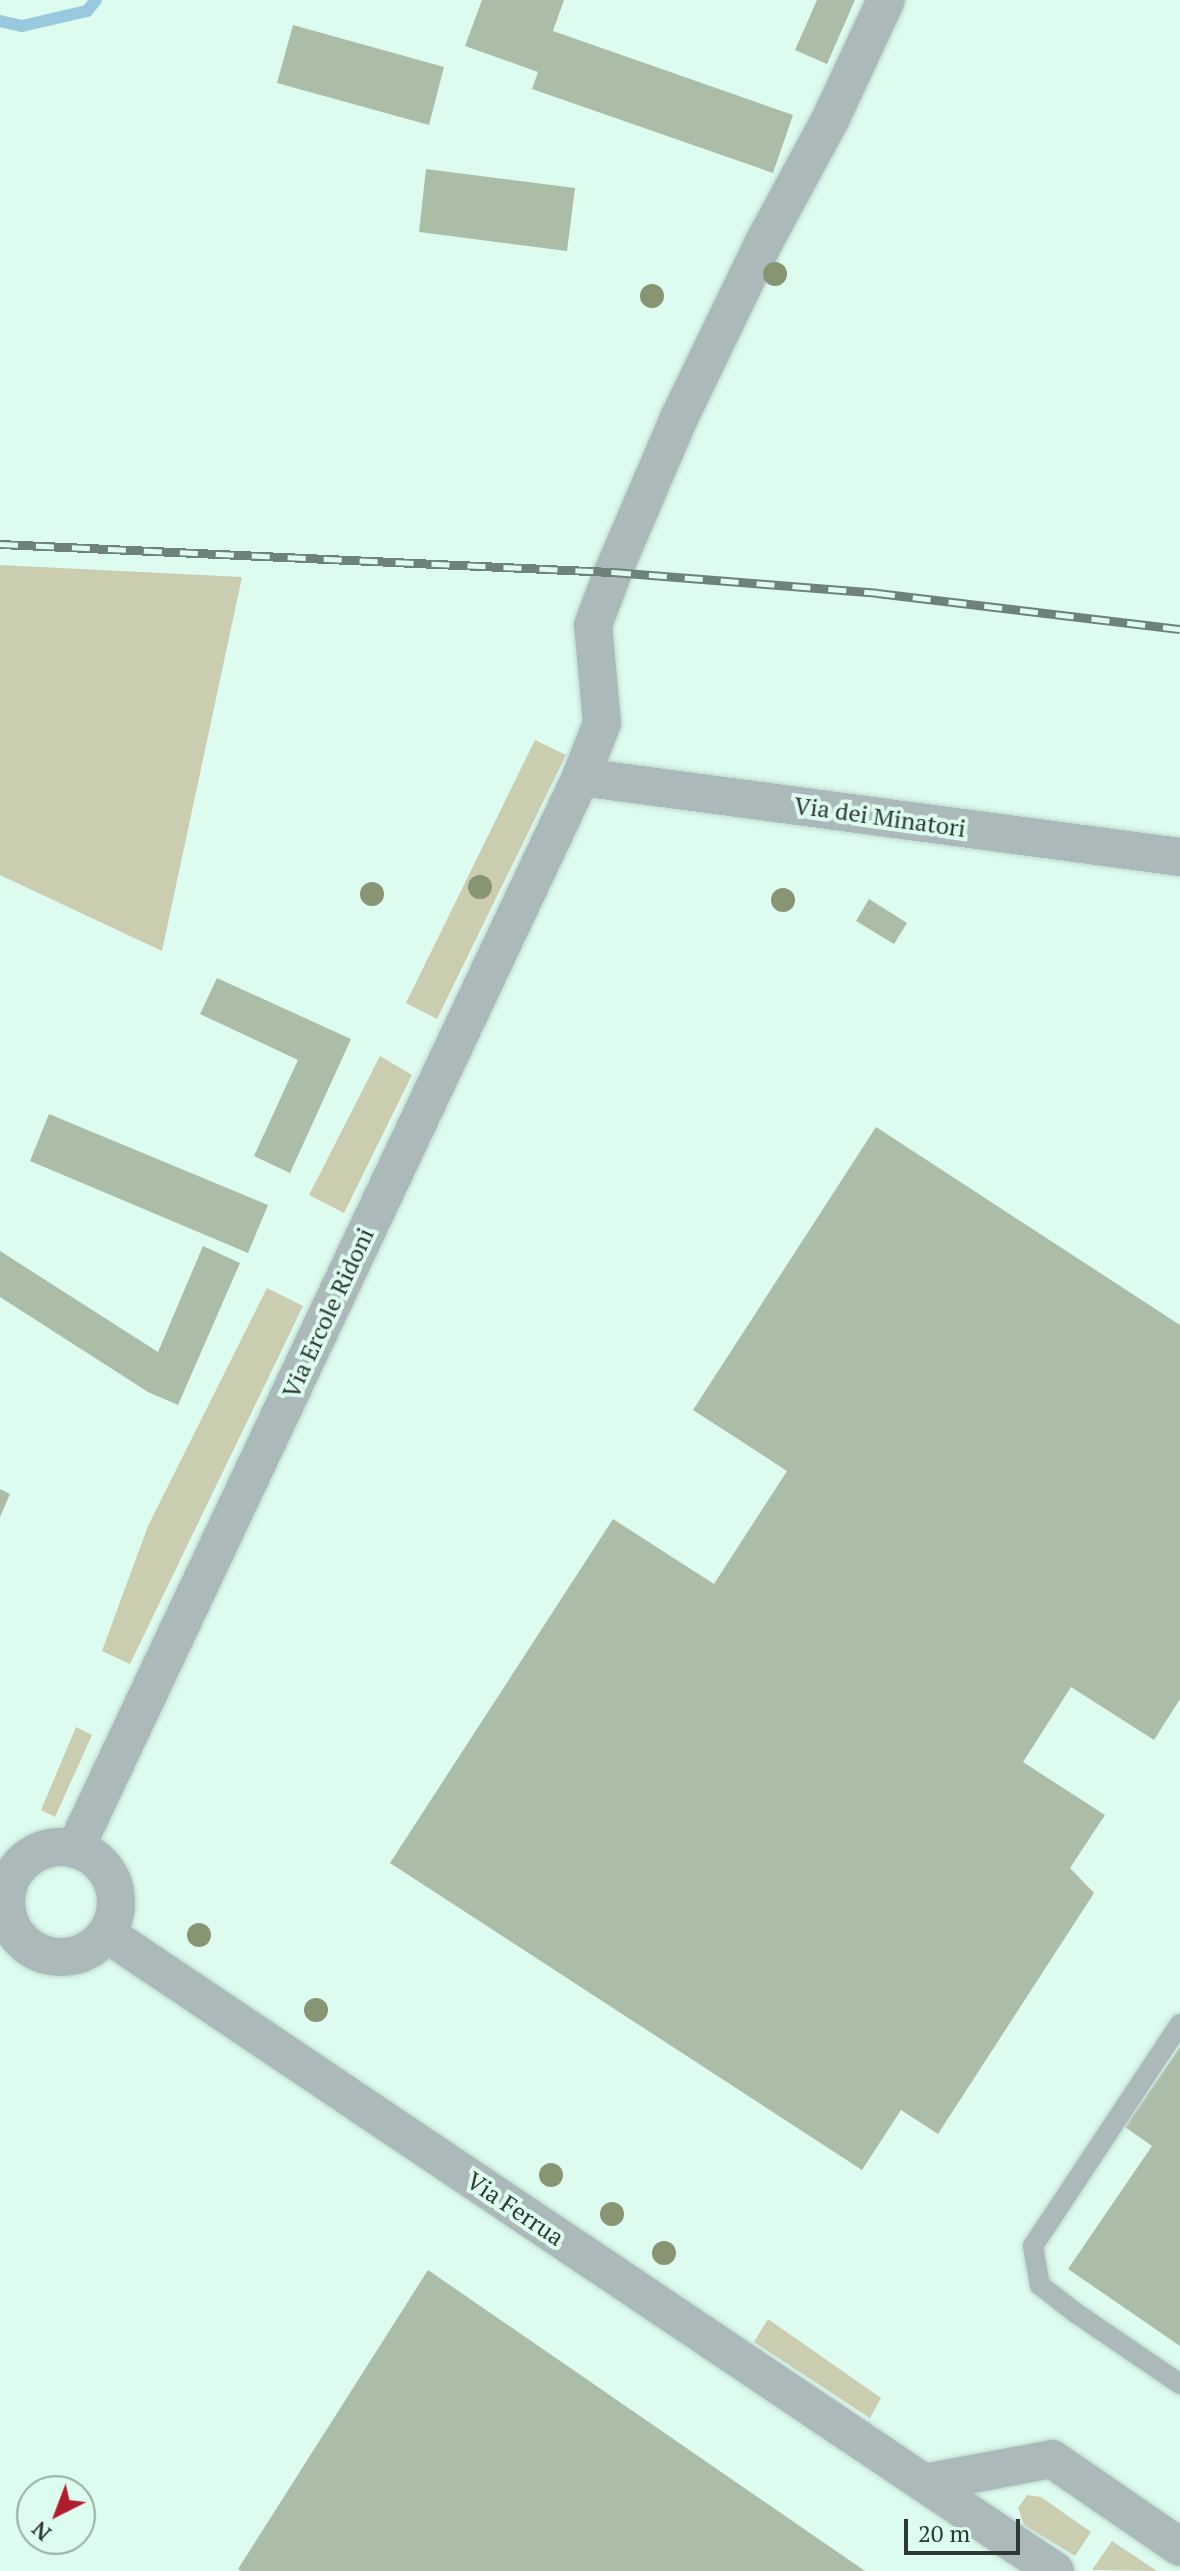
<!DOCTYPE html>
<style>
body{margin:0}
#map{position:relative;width:1180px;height:2571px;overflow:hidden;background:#ddfbef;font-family:"PT Serif",serif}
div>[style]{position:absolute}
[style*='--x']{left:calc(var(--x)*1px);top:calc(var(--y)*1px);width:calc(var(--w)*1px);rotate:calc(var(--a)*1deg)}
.green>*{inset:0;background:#cbcdb0}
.stream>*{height:12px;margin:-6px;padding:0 6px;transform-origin:6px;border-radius:6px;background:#98c9df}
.building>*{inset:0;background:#acbda7}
.path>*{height:5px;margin-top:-2.5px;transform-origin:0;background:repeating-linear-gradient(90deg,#8da39a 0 6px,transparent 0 10px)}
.roads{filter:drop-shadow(0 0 2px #bdd8cd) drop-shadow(0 0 2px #bdd8cd)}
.lane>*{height:20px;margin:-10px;padding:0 10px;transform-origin:10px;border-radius:10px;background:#abb9ba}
.street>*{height:38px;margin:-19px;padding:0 19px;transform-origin:19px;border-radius:19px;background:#abb9ba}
.street>.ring{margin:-19px;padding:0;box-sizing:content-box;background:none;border:38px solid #abb9ba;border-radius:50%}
.rail>*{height:9px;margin-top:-4.5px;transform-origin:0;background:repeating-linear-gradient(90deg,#ddfbef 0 18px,#6f827a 0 36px);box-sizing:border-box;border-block:2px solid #6f827a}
.trees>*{width:24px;height:24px;margin:-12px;border-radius:50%;background:#879573}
span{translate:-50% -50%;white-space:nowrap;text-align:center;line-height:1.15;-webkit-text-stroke:8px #ddfbef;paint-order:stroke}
.street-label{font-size:24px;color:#2d3934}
.north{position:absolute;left:16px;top:2475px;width:80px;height:80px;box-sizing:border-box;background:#ddfbef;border:2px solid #97ada4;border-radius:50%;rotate:222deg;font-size:22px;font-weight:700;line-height:32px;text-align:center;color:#2d3934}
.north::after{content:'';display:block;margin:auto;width:28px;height:36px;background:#b01d2e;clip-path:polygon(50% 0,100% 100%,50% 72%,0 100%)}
.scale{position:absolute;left:904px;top:2519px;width:116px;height:36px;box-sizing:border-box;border:4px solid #2d3934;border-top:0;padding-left:10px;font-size:24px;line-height:28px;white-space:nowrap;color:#2d3934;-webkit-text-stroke:6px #ddfbef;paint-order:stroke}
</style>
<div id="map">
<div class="green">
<div style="clip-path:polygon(0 565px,242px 577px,162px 951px,0 875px)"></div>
<div style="clip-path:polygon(535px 740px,566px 755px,437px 1019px,406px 1003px)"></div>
<div style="clip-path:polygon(380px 1056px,412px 1075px,344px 1213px,309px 1195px)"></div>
<div style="clip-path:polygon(267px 1288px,303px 1306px,130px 1664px,102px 1651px,148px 1526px)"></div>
<div style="clip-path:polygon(76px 1727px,92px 1735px,55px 1817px,41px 1810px)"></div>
<div style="clip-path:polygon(768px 2319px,881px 2398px,870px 2418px,754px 2342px)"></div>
<div style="clip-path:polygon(1027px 2495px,1041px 2497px,1091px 2532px,1075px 2556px,1024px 2525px,1018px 2508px)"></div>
<div style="clip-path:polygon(1112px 2541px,1157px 2571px,1092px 2570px)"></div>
</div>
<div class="stream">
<div style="--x:0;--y:21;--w:23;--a:13"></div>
<div style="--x:22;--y:26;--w:67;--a:-13"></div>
<div style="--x:87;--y:11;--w:14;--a:-51"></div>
</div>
<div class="building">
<div style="clip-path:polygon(482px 0,564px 0,553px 31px,793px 115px,773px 173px,532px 89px,538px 72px,465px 46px)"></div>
<div style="clip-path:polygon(817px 0,855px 0,827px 64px,795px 50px)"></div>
<div style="clip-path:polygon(293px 25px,444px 67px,429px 125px,277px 83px)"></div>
<div style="clip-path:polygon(426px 169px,575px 188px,567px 251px,419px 232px)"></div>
<div style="clip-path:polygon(869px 899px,907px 923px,894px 944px,856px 921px)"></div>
<div style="clip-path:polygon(217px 978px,351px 1039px,290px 1173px,254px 1156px,298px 1060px,200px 1014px)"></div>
<div style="clip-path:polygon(49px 1114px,268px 1205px,248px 1253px,30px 1161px)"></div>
<div style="clip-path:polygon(876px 1127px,1180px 1325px,1180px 1699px,1154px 1740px,1071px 1687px,1023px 1762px,1105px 1815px,1070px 1868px,1094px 1893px,938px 2134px,901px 2110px,862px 2170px,390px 1863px,613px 1519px,714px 1584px,787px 1471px,693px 1410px)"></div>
<div style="clip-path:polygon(203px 1246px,240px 1263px,178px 1405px,148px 1392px,0 1297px,0 1251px,158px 1352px)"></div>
<div style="clip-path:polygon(0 1489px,10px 1494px,0 1517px)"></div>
<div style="clip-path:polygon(1180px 2047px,1180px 2346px,1068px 2269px,1152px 2146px,1125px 2127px)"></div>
<div style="clip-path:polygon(428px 2270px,865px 2571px,241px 2571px,238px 2569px)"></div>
</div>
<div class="path">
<div style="--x:0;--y:1928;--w:13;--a:-51"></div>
</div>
<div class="roads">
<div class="lane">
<div style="--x:1180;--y:2024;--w:266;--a:123.5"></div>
<div style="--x:1033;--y:2246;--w:40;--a:80"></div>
<div style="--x:1040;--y:2285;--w:42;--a:38.2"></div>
<div style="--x:1073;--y:2311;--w:130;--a:34.3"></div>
</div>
<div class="street">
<div style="--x:581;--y:777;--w:604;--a:7.61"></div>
<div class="ring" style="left:6px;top:1847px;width:72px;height:72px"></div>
<div style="--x:75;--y:1849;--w:1185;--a:-64.73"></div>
<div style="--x:581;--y:777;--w:58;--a:-68.7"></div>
<div style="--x:602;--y:723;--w:98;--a:-95.2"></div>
<div style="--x:593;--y:625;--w:57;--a:-69.3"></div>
<div style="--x:613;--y:572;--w:168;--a:-66.8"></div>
<div style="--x:679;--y:418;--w:195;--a:-64.2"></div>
<div style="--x:764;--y:242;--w:139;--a:-61.6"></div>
<div style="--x:830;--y:120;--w:132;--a:-65"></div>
<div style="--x:107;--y:1934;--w:1142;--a:33.9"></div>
<div style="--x:924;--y:2483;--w:130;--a:-10.6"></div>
<div style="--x:1052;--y:2459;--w:155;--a:34.5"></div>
</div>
</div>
<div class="rail">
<div style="--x:0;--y:544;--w:614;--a:2.62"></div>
<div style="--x:613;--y:572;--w:265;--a:4.5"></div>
<div style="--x:877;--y:593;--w:305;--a:6.8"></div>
</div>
<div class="trees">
<div style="left:775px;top:274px"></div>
<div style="left:652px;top:296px"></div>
<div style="left:480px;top:887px"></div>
<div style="left:372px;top:894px"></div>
<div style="left:783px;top:900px"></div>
<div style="left:199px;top:1935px"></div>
<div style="left:316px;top:2010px"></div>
<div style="left:551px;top:2175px"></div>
<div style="left:612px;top:2214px"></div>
<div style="left:664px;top:2253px"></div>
</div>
<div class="street-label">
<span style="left:880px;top:817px;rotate:8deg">Via dei Minatori</span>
<span style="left:328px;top:1313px;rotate:-65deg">Via Ercole Ridoni</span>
<span style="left:515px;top:2209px;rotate:34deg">Via Ferrua</span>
</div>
<div class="north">N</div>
<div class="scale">20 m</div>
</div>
